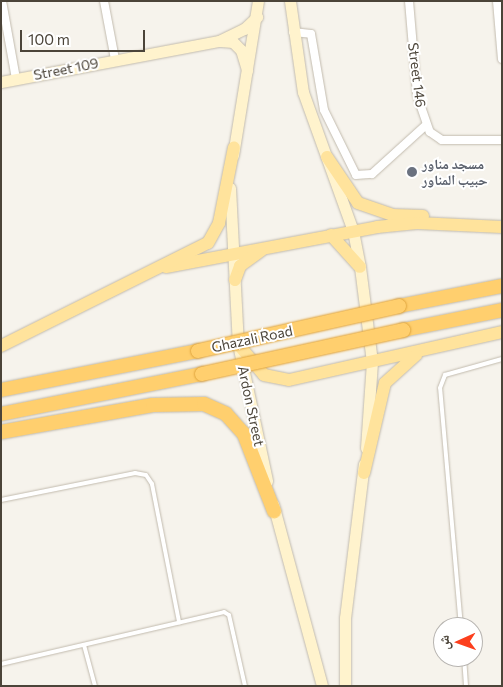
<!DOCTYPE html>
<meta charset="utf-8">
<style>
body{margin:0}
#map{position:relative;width:503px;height:687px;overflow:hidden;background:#f6f3ec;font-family:Commissioner,"Noto Naskh Arabic",sans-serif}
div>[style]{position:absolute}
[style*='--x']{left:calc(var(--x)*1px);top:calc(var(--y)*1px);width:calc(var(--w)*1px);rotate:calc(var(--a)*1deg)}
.roads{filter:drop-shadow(0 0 1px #c2bbae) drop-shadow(0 0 1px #c2bbae)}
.lane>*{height:4px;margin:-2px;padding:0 2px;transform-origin:2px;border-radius:2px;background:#fff}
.street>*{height:8px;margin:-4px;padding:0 4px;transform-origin:4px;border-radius:4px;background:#fff}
.secondary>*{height:11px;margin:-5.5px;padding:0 5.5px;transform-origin:5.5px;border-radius:5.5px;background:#fff3cd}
.primary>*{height:12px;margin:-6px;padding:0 6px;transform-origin:6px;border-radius:6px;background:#ffe39c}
.highway>*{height:14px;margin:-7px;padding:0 7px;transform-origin:7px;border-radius:7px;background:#ffcf6e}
.bridges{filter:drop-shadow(0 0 1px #e0a43c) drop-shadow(0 0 1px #e0a43c)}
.highway-bridge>*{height:14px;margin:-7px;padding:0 7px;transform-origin:7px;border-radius:7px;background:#ffcf6e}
.dots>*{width:14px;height:14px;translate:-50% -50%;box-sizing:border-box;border:2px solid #fff;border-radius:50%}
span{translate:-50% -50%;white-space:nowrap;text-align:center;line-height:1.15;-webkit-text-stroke:4px #fff;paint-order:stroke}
.street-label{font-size:14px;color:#4b4439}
.worship-label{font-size:14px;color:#5b616d;font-weight:700}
.left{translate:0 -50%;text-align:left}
.frame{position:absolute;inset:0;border:2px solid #4b4439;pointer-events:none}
.north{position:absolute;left:433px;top:617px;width:50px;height:50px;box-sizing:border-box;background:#fff;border:1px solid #b7b4b0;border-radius:50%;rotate:268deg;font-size:14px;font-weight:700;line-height:20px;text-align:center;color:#4b4439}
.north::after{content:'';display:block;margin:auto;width:18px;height:22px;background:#fc3f1d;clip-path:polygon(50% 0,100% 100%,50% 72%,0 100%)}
.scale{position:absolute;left:20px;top:30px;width:125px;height:22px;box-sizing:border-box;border:2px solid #4b4439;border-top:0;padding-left:6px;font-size:15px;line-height:18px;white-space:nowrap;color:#4b4439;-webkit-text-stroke:4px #fff;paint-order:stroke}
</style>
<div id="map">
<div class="roads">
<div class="lane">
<div style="--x:1;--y:500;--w:137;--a:-11.4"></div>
<div style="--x:135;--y:473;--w:11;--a:10"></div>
<div style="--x:146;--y:475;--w:11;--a:56"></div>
<div style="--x:152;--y:484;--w:141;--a:78.9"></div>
<div style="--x:461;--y:627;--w:240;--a:-95"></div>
<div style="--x:440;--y:388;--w:14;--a:-69"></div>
<div style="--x:445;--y:375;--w:59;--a:-15.7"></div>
<div style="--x:84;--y:645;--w:42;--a:75"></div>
<div style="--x:464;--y:657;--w:29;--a:86"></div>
<div style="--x:1;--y:664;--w:229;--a:-13.1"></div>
<div style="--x:224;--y:612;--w:6;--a:31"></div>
<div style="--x:229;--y:615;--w:73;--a:77.3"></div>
</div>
<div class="street">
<div style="--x:2;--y:1;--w:79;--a:79.8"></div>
<div style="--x:104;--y:1;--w:59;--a:79.3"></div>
<div style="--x:409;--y:1;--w:94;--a:85.1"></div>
<div style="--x:417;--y:95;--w:39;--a:71"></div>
<div style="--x:430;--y:132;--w:14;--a:34"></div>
<div style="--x:442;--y:140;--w:60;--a:0"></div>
<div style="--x:497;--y:1;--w:58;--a:85.1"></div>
<div style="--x:293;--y:32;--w:18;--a:6"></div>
<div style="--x:311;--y:34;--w:77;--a:80.3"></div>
<div style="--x:324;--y:110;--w:72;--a:63.8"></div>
<div style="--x:356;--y:175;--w:16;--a:-4"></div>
<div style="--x:372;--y:174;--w:73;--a:-42.2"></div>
</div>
<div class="secondary">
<div style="--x:290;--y:1;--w:92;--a:81.9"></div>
<div style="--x:303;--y:92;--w:148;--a:70.2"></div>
<div style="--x:353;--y:231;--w:37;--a:79"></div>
<div style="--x:360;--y:267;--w:96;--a:82.8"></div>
<div style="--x:372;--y:362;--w:86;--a:94"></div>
<div style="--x:221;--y:41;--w:12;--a:5"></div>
<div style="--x:233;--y:42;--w:11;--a:45"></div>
<div style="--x:241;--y:50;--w:21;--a:73"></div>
<div style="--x:1;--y:82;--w:222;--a:-10.7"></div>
<div style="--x:219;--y:41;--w:28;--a:-26"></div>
<div style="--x:244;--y:29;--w:18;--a:-43"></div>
<div style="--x:233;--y:155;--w:156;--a:-80.8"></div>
<div style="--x:230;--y:188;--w:156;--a:87.1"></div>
<div style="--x:238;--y:344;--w:140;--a:78"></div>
<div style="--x:273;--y:504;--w:188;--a:74.9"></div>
<div style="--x:345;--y:686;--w:68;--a:-90"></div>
<div style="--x:345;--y:618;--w:155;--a:-83"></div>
</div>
<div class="primary">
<div style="--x:327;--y:157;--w:55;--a:56"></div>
<div style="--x:358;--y:203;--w:36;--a:19"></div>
<div style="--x:392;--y:215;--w:31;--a:2"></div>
<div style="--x:331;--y:235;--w:43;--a:47.8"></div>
<div style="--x:166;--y:267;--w:215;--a:-10.7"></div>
<div style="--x:377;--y:227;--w:40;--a:-5.7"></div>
<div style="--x:417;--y:223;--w:85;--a:2.7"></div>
<div style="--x:235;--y:280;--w:15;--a:-70"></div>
<div style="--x:240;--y:266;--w:26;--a:-36"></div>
<div style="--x:238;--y:344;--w:40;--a:50"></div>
<div style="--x:264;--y:375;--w:25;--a:11"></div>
<div style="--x:289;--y:380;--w:218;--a:-12.7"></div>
<div style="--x:1;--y:346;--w:231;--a:-26.5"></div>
<div style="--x:208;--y:243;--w:23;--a:-61"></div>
<div style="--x:219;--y:223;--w:77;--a:-78.8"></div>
<div style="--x:364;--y:473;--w:92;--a:-76.9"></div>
<div style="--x:385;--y:383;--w:42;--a:-42.1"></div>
</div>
<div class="highway">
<div style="--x:399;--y:306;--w:105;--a:-11"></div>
<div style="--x:403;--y:330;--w:101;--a:-11.4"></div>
<div style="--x:1;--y:390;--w:201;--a:-11.2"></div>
<div style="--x:1;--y:414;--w:205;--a:-11.3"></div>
<div style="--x:1;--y:432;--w:154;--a:-10.1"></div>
<div style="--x:153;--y:405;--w:51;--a:-1.1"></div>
<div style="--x:204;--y:404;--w:24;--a:24"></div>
<div style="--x:226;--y:414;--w:27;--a:48"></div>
<div style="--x:244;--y:434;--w:83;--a:68.7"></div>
</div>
</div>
<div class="bridges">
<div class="highway-bridge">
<div style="--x:198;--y:351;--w:206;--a:-12.6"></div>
<div style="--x:202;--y:374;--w:206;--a:-12.3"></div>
</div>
</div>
<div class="dots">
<div style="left:412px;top:172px;background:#6b7280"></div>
</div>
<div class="street-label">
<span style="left:66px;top:69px;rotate:-11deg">Street 109</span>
<span style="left:417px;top:75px;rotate:83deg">Street 146</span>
<span style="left:252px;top:339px;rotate:-12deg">Ghazali Road</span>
<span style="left:251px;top:406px;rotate:78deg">Ardon Street</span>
</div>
<div class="worship-label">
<span class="left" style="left:422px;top:172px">مسجد مناور<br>حبيب المناور</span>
</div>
<div class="frame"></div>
<div class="north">ش</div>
<div class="scale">100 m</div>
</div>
